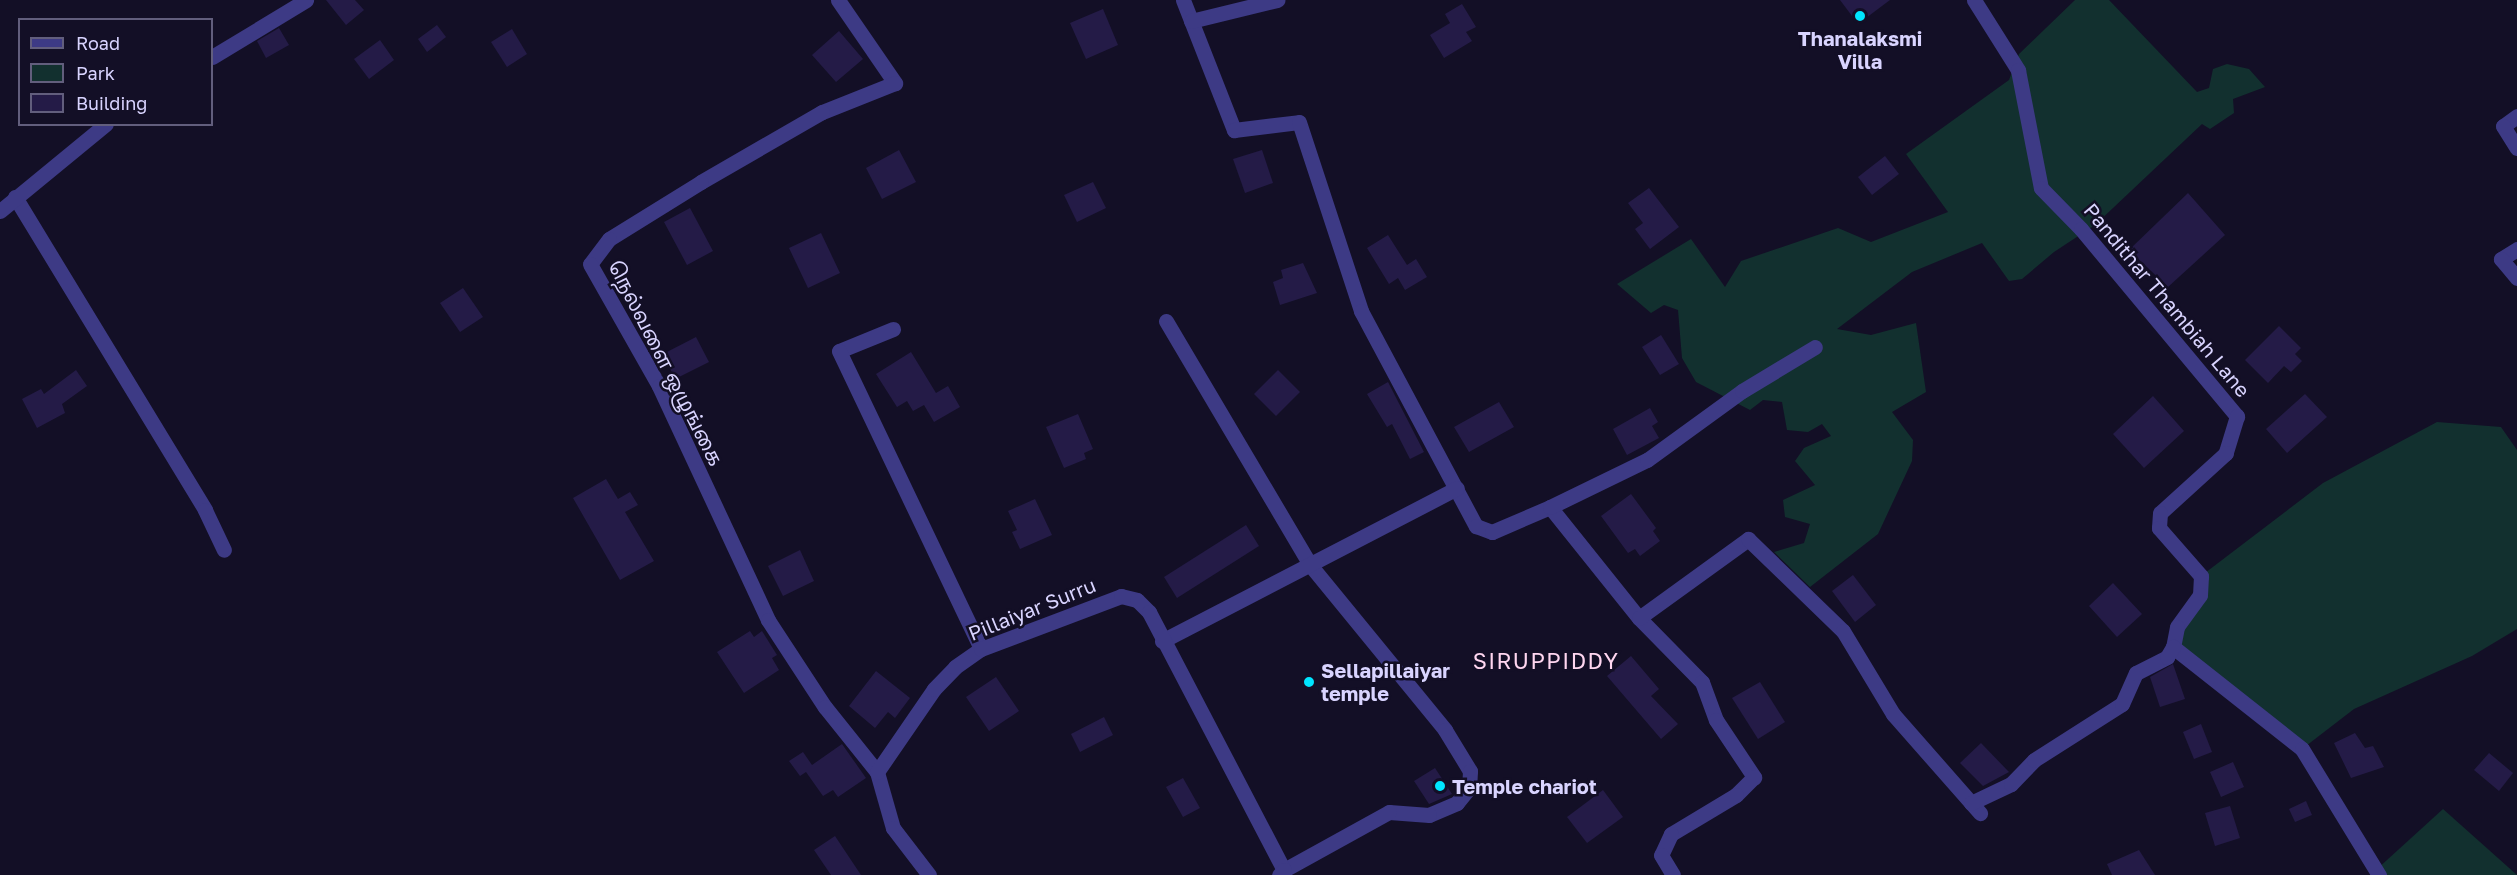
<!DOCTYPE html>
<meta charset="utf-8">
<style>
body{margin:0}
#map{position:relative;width:2517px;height:875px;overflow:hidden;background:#130f26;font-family:"Golos Text","Noto Sans Tamil",sans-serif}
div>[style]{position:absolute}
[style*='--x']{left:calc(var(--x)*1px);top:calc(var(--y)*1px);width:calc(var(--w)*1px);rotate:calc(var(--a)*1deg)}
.green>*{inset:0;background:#12302f}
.building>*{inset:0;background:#241b47}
.street>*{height:15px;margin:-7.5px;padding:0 7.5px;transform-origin:7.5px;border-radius:7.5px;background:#3d3a85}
.dots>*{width:16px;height:16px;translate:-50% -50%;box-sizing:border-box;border:3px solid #130f26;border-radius:50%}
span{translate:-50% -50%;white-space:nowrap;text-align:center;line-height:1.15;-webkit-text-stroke:5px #130f26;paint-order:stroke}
.poi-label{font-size:20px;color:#d9d4ff;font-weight:700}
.left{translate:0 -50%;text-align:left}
.street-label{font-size:20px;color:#d9d4ff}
.quarter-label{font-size:22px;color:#ffd6f0;letter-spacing:1.5px}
.legend{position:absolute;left:18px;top:18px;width:195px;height:108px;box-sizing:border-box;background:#130f26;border:2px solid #625e7d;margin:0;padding:8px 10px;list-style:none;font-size:18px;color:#d9d4ff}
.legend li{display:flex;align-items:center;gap:12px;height:30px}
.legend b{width:30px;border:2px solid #625e7d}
</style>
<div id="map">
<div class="green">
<div style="clip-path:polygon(2075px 0,2109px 0,2197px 92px,2209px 88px,2213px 69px,2227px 64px,2249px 69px,2265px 87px,2233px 99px,2234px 113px,2210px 129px,2202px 124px,2095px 225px,2054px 252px,2022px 279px,2009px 281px,1982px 243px,1912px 272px,1837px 329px,1871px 335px,1916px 323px,1926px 392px,1892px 412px,1913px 440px,1912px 461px,1878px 534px,1810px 587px,1774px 552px,1804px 543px,1810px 524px,1785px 517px,1783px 500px,1815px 485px,1795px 461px,1804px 448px,1831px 436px,1822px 424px,1808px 432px,1787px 430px,1782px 402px,1763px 400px,1750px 410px,1696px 382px,1682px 358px,1678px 310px,1664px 305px,1651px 313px,1617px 284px,1691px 239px,1725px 287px,1741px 261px,1838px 228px,1871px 242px,1948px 212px,1906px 154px,2009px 80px,2019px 54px)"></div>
<div style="clip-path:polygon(2437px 422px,2501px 427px,2517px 450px,2517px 629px,2472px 656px,2354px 709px,2302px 749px,2173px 647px,2201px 576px,2323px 483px)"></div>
<div style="clip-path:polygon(2443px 809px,2517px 875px,2379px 875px,2376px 870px)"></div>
</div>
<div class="building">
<div style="clip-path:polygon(326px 0,355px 0,364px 10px,346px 25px)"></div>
<div style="clip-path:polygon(1840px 0,1890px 0,1858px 24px)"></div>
<div style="clip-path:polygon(1462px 4px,1476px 27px,1466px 32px,1472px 41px,1444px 58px,1430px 35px,1450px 23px,1445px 14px)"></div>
<div style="clip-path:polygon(1103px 9px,1118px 45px,1086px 59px,1070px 23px)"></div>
<div style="clip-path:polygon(437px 25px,446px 37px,427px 52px,418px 39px)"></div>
<div style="clip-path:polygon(279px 28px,289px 45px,266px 58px,257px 41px)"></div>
<div style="clip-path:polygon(512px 29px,527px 54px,507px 67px,491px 42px)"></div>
<div style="clip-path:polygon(839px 31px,863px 59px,836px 82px,812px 55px)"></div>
<div style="clip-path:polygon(380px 40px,394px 60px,369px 79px,354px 59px)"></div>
<div style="clip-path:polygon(899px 150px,916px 182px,882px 199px,866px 168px)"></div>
<div style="clip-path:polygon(1262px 150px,1273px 183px,1245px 193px,1233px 159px)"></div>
<div style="clip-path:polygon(1885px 156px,1899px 174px,1872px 195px,1858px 177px)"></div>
<div style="clip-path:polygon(1093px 182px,1106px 208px,1077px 222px,1064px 195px)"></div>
<div style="clip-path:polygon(1649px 188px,1679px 227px,1650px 249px,1635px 229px,1643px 223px,1628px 203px)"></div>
<div style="clip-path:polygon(2188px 193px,2225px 235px,2168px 287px,2129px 250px)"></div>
<div style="clip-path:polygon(690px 208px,713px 251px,687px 265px,664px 222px)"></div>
<div style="clip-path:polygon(821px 233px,840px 273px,808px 288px,789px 248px)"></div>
<div style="clip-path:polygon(1388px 235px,1407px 265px,1416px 259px,1427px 277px,1405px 290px,1398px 278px,1389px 284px,1367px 248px)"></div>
<div style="clip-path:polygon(1303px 263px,1317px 293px,1280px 305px,1273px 282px,1283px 278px,1281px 270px)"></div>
<div style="clip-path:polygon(463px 288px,483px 317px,460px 332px,440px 303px)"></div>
<div style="clip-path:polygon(2279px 326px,2301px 348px,2295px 354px,2302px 361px,2291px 372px,2284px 366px,2268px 383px,2245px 360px)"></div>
<div style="clip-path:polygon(1661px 335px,1679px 364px,1660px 375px,1642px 347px)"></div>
<div style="clip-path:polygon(696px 337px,709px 362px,675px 379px,663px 354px)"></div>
<div style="clip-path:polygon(911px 352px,936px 393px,948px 386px,960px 407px,934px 422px,924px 405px,913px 411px,907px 401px,897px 407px,876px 374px)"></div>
<div style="clip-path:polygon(76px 370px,87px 386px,62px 404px,65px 413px,37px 428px,22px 399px,41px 389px,44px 394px)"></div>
<div style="clip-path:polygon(1278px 370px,1300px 392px,1276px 416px,1254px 394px)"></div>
<div style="clip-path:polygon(1388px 382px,1424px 452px,1410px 459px,1392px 424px,1387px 427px,1367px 394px)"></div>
<div style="clip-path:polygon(2305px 394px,2327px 417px,2287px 453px,2266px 429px)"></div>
<div style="clip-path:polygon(2153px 396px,2184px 431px,2144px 468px,2113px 434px)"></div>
<div style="clip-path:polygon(1499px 402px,1514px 427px,1469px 452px,1454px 427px)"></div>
<div style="clip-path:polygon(1650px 408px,1658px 422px,1652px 426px,1659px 438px,1627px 455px,1613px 429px)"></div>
<div style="clip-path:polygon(1078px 414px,1093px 449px,1084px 453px,1086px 459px,1064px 468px,1046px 427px)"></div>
<div style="clip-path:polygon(606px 479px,618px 499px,630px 492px,638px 505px,625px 512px,654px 561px,620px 580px,573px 498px)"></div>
<div style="clip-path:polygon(1631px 494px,1656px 528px,1653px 531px,1660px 541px,1640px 556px,1635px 549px,1628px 553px,1601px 516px)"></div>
<div style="clip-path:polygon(1035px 499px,1052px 535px,1020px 549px,1012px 532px,1017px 530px,1008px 511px)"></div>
<div style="clip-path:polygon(1246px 525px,1259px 546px,1177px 598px,1164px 577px)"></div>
<div style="clip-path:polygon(800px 550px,814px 581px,783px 596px,768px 566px)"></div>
<div style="clip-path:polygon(1853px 575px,1876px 605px,1855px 622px,1832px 591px)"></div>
<div style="clip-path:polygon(2113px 583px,2142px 614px,2117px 637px,2089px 606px)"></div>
<div style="clip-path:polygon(750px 631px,754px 637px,762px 631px,777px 655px,772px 658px,779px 670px,744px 693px,717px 652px)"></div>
<div style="clip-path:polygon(1631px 656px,1659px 689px,1651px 696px,1678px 724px,1661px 739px,1607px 676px)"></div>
<div style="clip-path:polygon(2173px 664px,2185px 699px,2160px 707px,2150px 677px)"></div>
<div style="clip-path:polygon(876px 671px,910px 698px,895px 718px,888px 712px,875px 728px,849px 706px)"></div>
<div style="clip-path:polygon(996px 677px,1019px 711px,989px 731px,966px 697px)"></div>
<div style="clip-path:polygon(1760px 682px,1785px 722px,1758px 739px,1732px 698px)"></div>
<div style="clip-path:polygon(1104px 717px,1113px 735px,1080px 752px,1071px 734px)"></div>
<div style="clip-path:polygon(2201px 724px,2212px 752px,2194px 759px,2183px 732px)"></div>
<div style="clip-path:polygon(2355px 733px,2365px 748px,2373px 746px,2384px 767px,2351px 778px,2334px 743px)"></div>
<div style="clip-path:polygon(1981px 743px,2009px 772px,1983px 786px,1960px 763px)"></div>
<div style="clip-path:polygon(842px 744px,866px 778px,838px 797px,833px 790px,823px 796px,806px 772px,800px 776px,789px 761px,803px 752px,812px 765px)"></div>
<div style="clip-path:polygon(2489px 753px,2513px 773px,2499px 791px,2474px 770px)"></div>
<div style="clip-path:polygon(2233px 762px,2244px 787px,2221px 797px,2210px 772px)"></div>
<div style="clip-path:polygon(1435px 768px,1452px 794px,1429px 804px,1414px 781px)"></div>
<div style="clip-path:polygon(1183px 778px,1200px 808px,1183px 817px,1166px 787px)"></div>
<div style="clip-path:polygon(1603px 790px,1623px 817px,1587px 843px,1567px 817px)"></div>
<div style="clip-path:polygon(2306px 801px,2312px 815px,2295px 822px,2289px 809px)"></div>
<div style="clip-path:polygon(2230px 806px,2240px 838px,2215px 846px,2205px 813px)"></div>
<div style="clip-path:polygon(835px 836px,861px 875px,831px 875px,814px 850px)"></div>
<div style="clip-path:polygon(2139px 850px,2155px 875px,2112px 875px,2107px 864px)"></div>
</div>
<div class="street">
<div style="--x:838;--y:0;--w:101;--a:55.5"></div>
<div style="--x:895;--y:83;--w:79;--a:158.3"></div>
<div style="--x:822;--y:112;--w:140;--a:150"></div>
<div style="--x:701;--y:182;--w:108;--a:148.2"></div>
<div style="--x:609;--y:239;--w:31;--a:127"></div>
<div style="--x:590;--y:264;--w:140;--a:60.5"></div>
<div style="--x:659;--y:386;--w:258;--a:65"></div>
<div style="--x:768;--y:620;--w:104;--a:56.8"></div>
<div style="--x:825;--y:707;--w:83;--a:51.3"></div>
<div style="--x:877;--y:772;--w:58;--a:74.1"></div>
<div style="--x:893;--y:828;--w:59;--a:52.5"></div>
<div style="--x:1183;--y:0;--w:140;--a:68.6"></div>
<div style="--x:1234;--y:130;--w:65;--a:-7"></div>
<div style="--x:1299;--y:122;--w:199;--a:71.8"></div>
<div style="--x:1361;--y:311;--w:244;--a:61.9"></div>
<div style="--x:1476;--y:526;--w:17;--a:21"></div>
<div style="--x:1492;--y:532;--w:63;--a:-23.3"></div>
<div style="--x:1550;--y:507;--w:142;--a:51.3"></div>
<div style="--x:1639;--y:618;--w:90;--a:45.5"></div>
<div style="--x:1702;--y:682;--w:40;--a:69.8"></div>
<div style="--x:1716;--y:720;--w:69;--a:56.3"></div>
<div style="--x:1754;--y:777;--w:25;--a:135"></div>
<div style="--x:1736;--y:795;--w:76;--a:149"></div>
<div style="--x:1671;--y:834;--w:23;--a:115"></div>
<div style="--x:1661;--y:855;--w:23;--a:59"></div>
<div style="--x:1974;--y:0;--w:83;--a:57.8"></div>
<div style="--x:2018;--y:70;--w:120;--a:79"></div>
<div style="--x:2041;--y:188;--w:57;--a:45.7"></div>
<div style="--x:2081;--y:229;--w:244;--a:50.2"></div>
<div style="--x:2237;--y:416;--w:39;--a:107"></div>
<div style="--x:2226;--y:453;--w:89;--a:137.7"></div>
<div style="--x:2160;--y:513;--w:15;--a:94"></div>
<div style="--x:2159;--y:528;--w:64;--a:48.8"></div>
<div style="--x:2201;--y:576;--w:19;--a:93"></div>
<div style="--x:2200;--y:595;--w:39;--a:126"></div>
<div style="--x:2177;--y:627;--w:20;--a:101"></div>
<div style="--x:2173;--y:647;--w:164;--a:38.3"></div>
<div style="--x:2302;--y:749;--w:148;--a:58.6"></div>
<div style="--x:1191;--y:21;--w:89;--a:-13.7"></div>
<div style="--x:212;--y:57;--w:110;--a:-31.2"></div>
<div style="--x:2517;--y:116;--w:17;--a:144"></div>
<div style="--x:2503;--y:126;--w:26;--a:58"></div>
<div style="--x:15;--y:197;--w:366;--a:58.7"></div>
<div style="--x:205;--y:510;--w:44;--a:64.6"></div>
<div style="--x:0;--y:211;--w:137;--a:-39.4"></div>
<div style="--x:2517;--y:249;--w:19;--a:148"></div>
<div style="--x:2501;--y:259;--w:25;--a:50"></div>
<div style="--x:1166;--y:321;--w:285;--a:59.4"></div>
<div style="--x:1311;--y:566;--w:212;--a:50.7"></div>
<div style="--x:1445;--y:730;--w:48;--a:58.6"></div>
<div style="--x:1470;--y:771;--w:17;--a:93"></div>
<div style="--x:1469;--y:788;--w:19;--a:129"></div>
<div style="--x:1457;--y:803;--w:30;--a:157"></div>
<div style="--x:1429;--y:815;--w:40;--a:-175.7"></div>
<div style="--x:1389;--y:812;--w:120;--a:151.1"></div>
<div style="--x:893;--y:329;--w:58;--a:157.8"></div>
<div style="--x:839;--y:351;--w:330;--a:64.5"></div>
<div style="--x:1550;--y:507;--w:108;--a:-25.9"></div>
<div style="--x:1647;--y:460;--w:117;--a:-36"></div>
<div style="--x:1742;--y:391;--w:85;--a:-31.1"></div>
<div style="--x:1639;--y:618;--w:135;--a:-35.9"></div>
<div style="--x:1748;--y:539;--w:132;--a:44.1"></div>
<div style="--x:1843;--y:631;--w:97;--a:58.9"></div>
<div style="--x:1893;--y:714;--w:132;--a:48.7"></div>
<div style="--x:1162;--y:641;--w:332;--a:-27.4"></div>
<div style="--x:877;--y:772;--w:101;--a:-55.5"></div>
<div style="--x:934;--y:689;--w:30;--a:-46"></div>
<div style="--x:955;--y:667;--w:32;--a:-35"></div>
<div style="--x:981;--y:649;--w:150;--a:-20.7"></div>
<div style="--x:1121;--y:596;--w:16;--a:14"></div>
<div style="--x:1137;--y:600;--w:17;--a:45"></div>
<div style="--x:1149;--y:612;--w:291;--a:62.4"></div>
<div style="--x:1284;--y:870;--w:7;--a:135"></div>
<div style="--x:1971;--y:803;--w:44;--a:-25.4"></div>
<div style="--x:2011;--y:784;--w:33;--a:-46"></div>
<div style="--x:2034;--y:760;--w:104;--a:-32.5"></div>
<div style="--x:2122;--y:704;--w:34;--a:-66"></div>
<div style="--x:2136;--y:673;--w:35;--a:-27"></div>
<div style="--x:2167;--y:657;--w:12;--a:-59"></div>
</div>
<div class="dots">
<div style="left:1860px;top:16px;background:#00e5ff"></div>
<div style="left:1309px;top:682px;background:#00e5ff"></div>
<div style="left:1440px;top:786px;background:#00e5ff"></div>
</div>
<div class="poi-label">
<span style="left:1860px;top:50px">Thanalaksmi<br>Villa</span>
<span class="left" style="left:1321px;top:682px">Sellapillaiyar<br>temple</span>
<span class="left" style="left:1452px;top:786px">Temple chariot</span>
</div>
<div class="street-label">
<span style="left:2167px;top:300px;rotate:50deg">Pandithar Thambiah Lane</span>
<span style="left:666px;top:363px;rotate:63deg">நெல்வளை ஒழுங்கை</span>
<span style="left:1032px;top:609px;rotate:-22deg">Pillaiyar Surru</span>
</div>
<div class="quarter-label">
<span style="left:1546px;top:661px">SIRUPPIDDY</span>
</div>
<ul class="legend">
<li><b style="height:8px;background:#3d3a85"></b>Road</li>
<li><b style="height:16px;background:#12302f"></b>Park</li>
<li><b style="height:16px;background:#241b47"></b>Building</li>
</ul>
</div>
